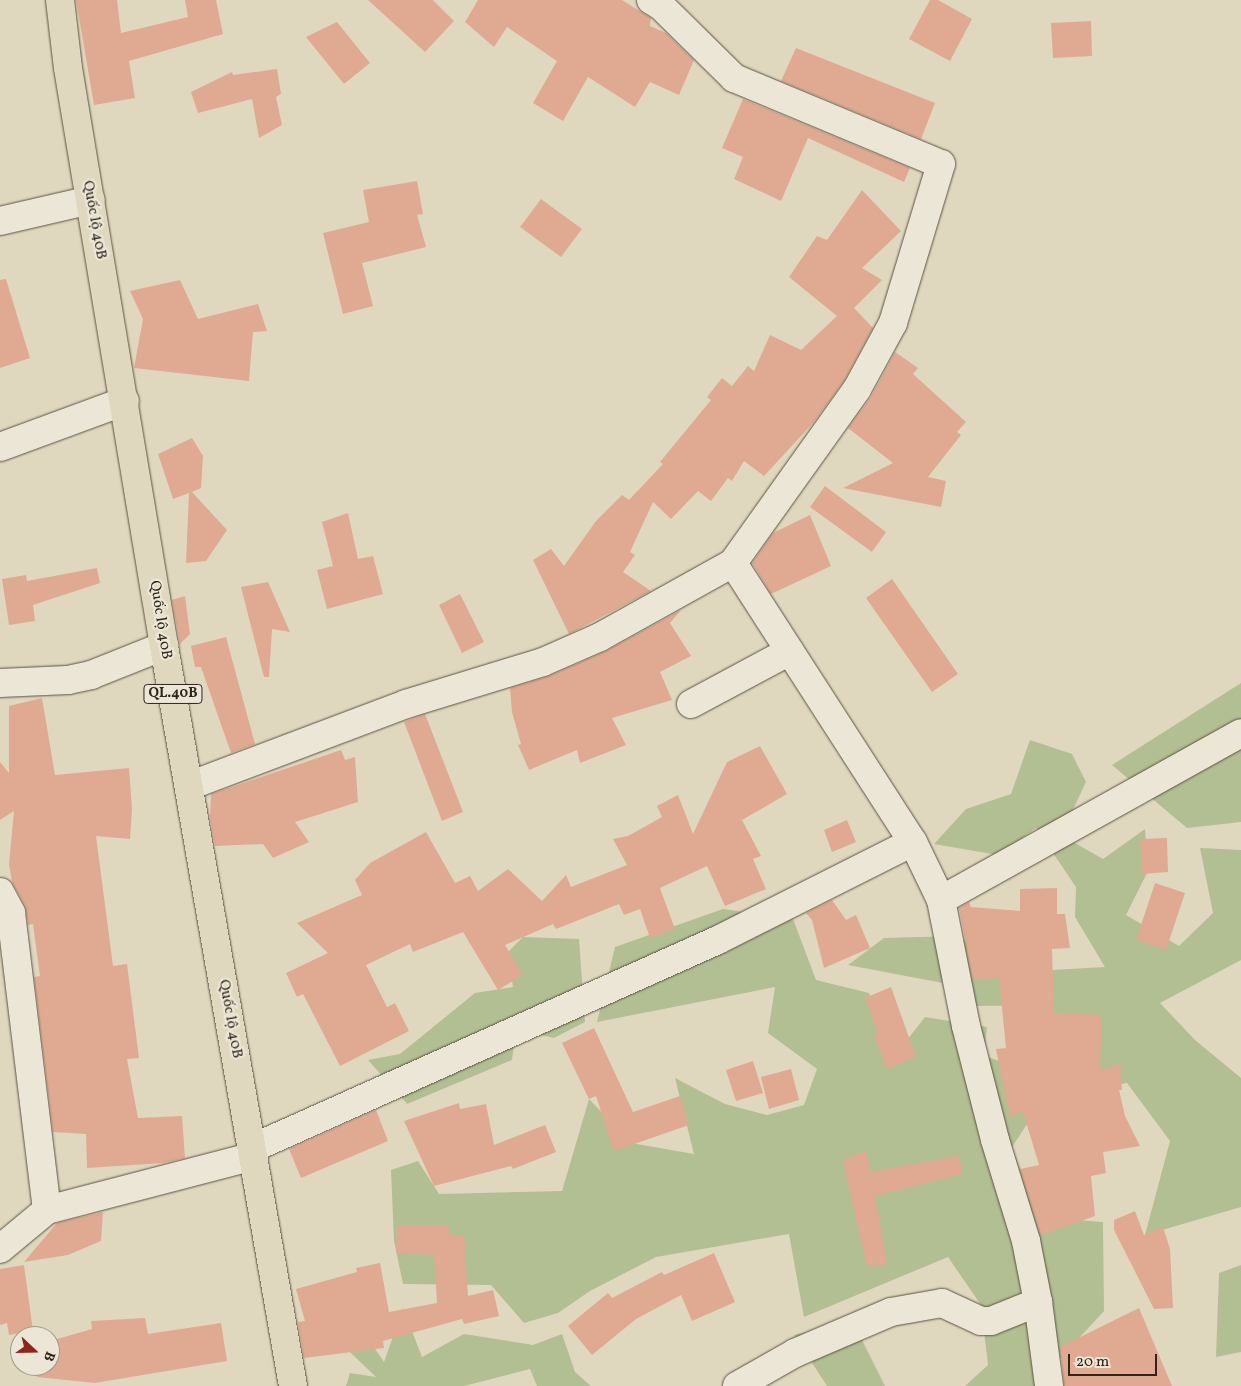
<!DOCTYPE html>
<meta charset="utf-8">
<style>
body{margin:0}
#map{position:relative;width:1241px;height:1386px;overflow:hidden;background:#e0d8be;font-family:Vollkorn,serif}
div>[style]{position:absolute}
[style*='--x']{left:calc(var(--x)*1px);top:calc(var(--y)*1px);width:calc(var(--w)*1px);rotate:calc(var(--a)*1deg)}
.green>*{inset:0;background:#b2bf92}
.building>*{inset:0;background:#dfaa91}
.roads{filter:drop-shadow(0 0 1px #5b5244) drop-shadow(0 0 1px #5b5244)}
.minor>*{height:28px;margin:-14px;padding:0 14px;transform-origin:14px;border-radius:14px;background:#ebe6d5}
.trunk>*{height:28px;margin:-14px;padding:0 14px;transform-origin:14px;border-radius:14px;background:#e0d8be}
span{translate:-50% -50%;white-space:nowrap;text-align:center;line-height:1.15;-webkit-text-stroke:4.5px #ebe6d5;paint-order:stroke}
.shield-label span{padding:1px 4px;background:#ebe6d5;border:1px solid;border-radius:4px;-webkit-text-stroke-width:0}
.shield-label{font-size:14px;color:#2f251c;font-weight:700}
.street-label{font-size:15px;color:#2f251c}
.north{position:absolute;left:10px;top:1326px;width:50px;height:50px;box-sizing:border-box;background:#ebe6d5;border:1px solid #a0998b;border-radius:50%;rotate:111deg;font-size:14px;font-weight:700;line-height:20px;text-align:center;color:#2f251c}
.north::after{content:'';display:block;margin:auto;width:18px;height:22px;background:#8f2418;clip-path:polygon(50% 0,100% 100%,50% 72%,0 100%)}
.scale{position:absolute;left:1068px;top:1354px;width:89px;height:22px;box-sizing:border-box;border:2px solid #2f251c;border-top:0;padding-left:6px;font-size:15px;line-height:18px;white-space:nowrap;color:#2f251c;-webkit-text-stroke:4px #ebe6d5;paint-order:stroke}
</style>
<div id="map">
<div class="green">
<div style="clip-path:polygon(1241px 683px,1241px 822px,1187px 828px,1112px 765px)"></div>
<div style="clip-path:polygon(1030px 740px,1072px 754px,1086px 782px,1061px 835px,1103px 859px,1145px 829px,1148px 871px,1126px 915px,1179px 946px,1213px 913px,1200px 848px,1241px 850px,1241px 960px,1160px 1003px,1195px 1040px,1241px 1078px,1241px 1207px,1145px 1235px,1170px 1141px,1127px 1083px,1044px 1098px,1012px 1147px,1037px 1217px,1103px 1222px,1104px 1311px,1035px 1386px,965px 1386px,988px 1365px,981px 1305px,948px 1257px,804px 1317px,789px 1234px,656px 1257px,590px 1291px,558px 1313px,524px 1323px,491px 1285px,403px 1284px,394px 1241px,391px 1170px,418px 1161px,439px 1194px,562px 1191px,589px 1099px,631px 1143px,694px 1154px,675px 1078px,725px 1104px,767px 1115px,804px 1105px,817px 1069px,768px 1033px,775px 987px,597px 1022px,615px 947px,723px 909px,793px 919px,816px 980px,869px 993px,885px 1029px,886px 1067px,925px 1017px,987px 1027px,984px 1056px,1037px 1073px,1044px 1005px,975px 1006px,943px 983px,848px 965px,884px 938px,955px 936px,1035px 971px,1105px 967px,1075px 917px,1076px 887px,1036px 828px,998px 855px,934px 844px,966px 809px,1011px 794px)"></div>
<div style="clip-path:polygon(523px 937px,579px 939px,585px 1022px,554px 1038px,516px 1030px,512px 1060px,407px 1104px,368px 1060px,400px 1054px,475px 993px,513px 987px,508px 952px)"></div>
<div style="clip-path:polygon(1241px 1265px,1241px 1352px,1216px 1357px,1219px 1273px)"></div>
<div style="clip-path:polygon(403px 1308px,422px 1357px,464px 1334px,533px 1345px,562px 1334px,575px 1372px,591px 1386px,537px 1386px,530px 1369px,464px 1386px,346px 1386px,350px 1373px,376px 1377px,330px 1333px,356px 1321px,384px 1362px)"></div>
<div style="clip-path:polygon(853px 1322px,885px 1386px,827px 1386px,794px 1335px)"></div>
</div>
<div class="building">
<div style="clip-path:polygon(76px 0,117px 0,121px 33px,188px 17px,185px 0,216px 0,223px 34px,129px 61px,135px 98px,94px 105px)"></div>
<div style="clip-path:polygon(368px 0,433px 0,454px 21px,425px 52px)"></div>
<div style="clip-path:polygon(478px 0,622px 0,651px 18px,650px 26px,666px 33px,694px 60px,679px 95px,650px 82px,635px 107px,588px 77px,563px 121px,533px 103px,557px 61px,507px 27px,494px 47px,465px 22px)"></div>
<div style="clip-path:polygon(930px 0,938px 0,972px 19px,950px 61px,909px 39px)"></div>
<div style="clip-path:polygon(1091px 21px,1092px 56px,1053px 58px,1051px 23px)"></div>
<div style="clip-path:polygon(337px 22px,370px 63px,344px 84px,306px 37px)"></div>
<div style="clip-path:polygon(796px 48px,935px 103px,921px 139px,781px 81px)"></div>
<div style="clip-path:polygon(277px 69px,281px 94px,276px 97px,282px 125px,259px 138px,252px 99px,198px 113px,191px 92px,232px 72px,233px 75px)"></div>
<div style="clip-path:polygon(743px 99px,910px 168px,904px 182px,808px 138px,781px 201px,734px 179px,743px 157px,722px 148px)"></div>
<div style="clip-path:polygon(417px 181px,423px 214px,417px 215px,426px 247px,362px 263px,373px 306px,343px 314px,323px 233px,369px 222px,363px 190px)"></div>
<div style="clip-path:polygon(862px 190px,901px 231px,862px 268px,882px 280px,854px 308px,873px 328px,844px 381px,814px 422px,764px 476px,744px 461px,732px 481px,728px 478px,711px 501px,698px 491px,671px 519px,653px 502px,630px 552px,635px 555px,623px 572px,651px 591px,569px 634px,533px 560px,551px 549px,564px 566px,596px 521px,622px 495px,629px 500px,663px 464px,660px 462px,711px 400px,707px 397px,722px 378px,732px 386px,748px 366px,754px 371px,770px 335px,801px 350px,837px 316px,789px 277px,817px 236px,827px 240px)"></div>
<div style="clip-path:polygon(541px 199px,582px 229px,561px 257px,520px 227px)"></div>
<div style="clip-path:polygon(6px 279px,30px 358px,0 368px,0 280px)"></div>
<div style="clip-path:polygon(180px 280px,198px 319px,258px 304px,267px 331px,253px 332px,249px 381px,134px 368px,143px 319px,130px 291px)"></div>
<div style="clip-path:polygon(895px 352px,918px 368px,913px 374px,966px 422px,957px 432px,961px 435px,928px 477px,946px 481px,941px 507px,843px 488px,893px 463px,848px 428px,871px 397px)"></div>
<div style="clip-path:polygon(192px 438px,203px 456px,201px 488px,192px 492px,227px 530px,206px 561px,186px 563px,189px 493px,173px 499px,158px 454px)"></div>
<div style="clip-path:polygon(825px 486px,886px 532px,872px 552px,810px 507px)"></div>
<div style="clip-path:polygon(348px 513px,358px 559px,373px 556px,383px 594px,327px 609px,317px 570px,333px 566px,322px 522px)"></div>
<div style="clip-path:polygon(810px 515px,831px 566px,771px 594px,752px 563px,773px 533px)"></div>
<div style="clip-path:polygon(97px 568px,100px 583px,33px 605px,35px 621px,9px 625px,2px 579px,26px 575px,27px 581px)"></div>
<div style="clip-path:polygon(892px 579px,958px 674px,932px 692px,866px 598px)"></div>
<div style="clip-path:polygon(268px 582px,290px 632px,272px 629px,269px 677px,264px 677px,241px 587px)"></div>
<div style="clip-path:polygon(460px 594px,484px 642px,462px 653px,439px 605px)"></div>
<div style="clip-path:polygon(185px 596px,190px 634px,180px 644px,172px 600px)"></div>
<div style="clip-path:polygon(681px 610px,670px 623px,691px 656px,660px 672px,672px 700px,612px 718px,626px 745px,580px 763px,577px 750px,529px 770px,518px 745px,521px 744px,512px 712px,510px 688px,549px 676px,606px 651px)"></div>
<div style="clip-path:polygon(226px 637px,255px 744px,231px 753px,201px 667px,195px 667px,191px 646px)"></div>
<div style="clip-path:polygon(42px 698px,55px 775px,129px 768px,132px 809px,130px 839px,96px 836px,113px 966px,127px 964px,139px 1058px,127px 1059px,138px 1118px,182px 1116px,185px 1158px,164px 1163px,87px 1168px,86px 1134px,53px 1132px,34px 977px,40px 976px,33px 924px,28px 925px,25px 906px,12px 882px,9px 864px,14px 811px,0 820px,0 762px,9px 773px,9px 706px)"></div>
<div style="clip-path:polygon(425px 714px,463px 812px,442px 821px,404px 722px)"></div>
<div style="clip-path:polygon(760px 746px,787px 794px,742px 820px,761px 856px,753px 859px,766px 889px,725px 906px,707px 866px,660px 888px,675px 929px,650px 938px,640px 909px,624px 915px,619px 904px,556px 929px,553px 924px,505px 945px,523px 975px,498px 990px,463px 932px,413px 952px,410px 944px,366px 965px,387px 1007px,395px 1003px,409px 1031px,340px 1066px,303px 994px,297px 997px,286px 973px,328px 953px,297px 923px,362px 895px,355px 880px,370px 863px,426px 832px,455px 883px,470px 876px,478px 891px,508px 869px,542px 901px,566px 875px,571px 887px,627px 865px,613px 839px,628px 836px,662px 817px,657px 806px,678px 795px,693px 834px,727px 762px)"></div>
<div style="clip-path:polygon(341px 750px,345px 760px,355px 757px,358px 802px,295px 822px,309px 842px,273px 858px,263px 844px,215px 846px,210px 817px,211px 794px)"></div>
<div style="clip-path:polygon(847px 820px,856px 842px,832px 852px,824px 830px)"></div>
<div style="clip-path:polygon(1167px 838px,1168px 872px,1142px 874px,1140px 839px)"></div>
<div style="clip-path:polygon(1155px 883px,1185px 893px,1166px 950px,1136px 940px)"></div>
<div style="clip-path:polygon(1057px 888px,1057px 914px,1065px 914px,1070px 948px,1052px 949px,1054px 1013px,1102px 1015px,1100px 1070px,1120px 1064px,1122px 1090px,1119px 1090px,1125px 1116px,1140px 1146px,1103px 1152px,1106px 1173px,1091px 1176px,1095px 1216px,1041px 1235px,1020px 1169px,1039px 1165px,1023px 1112px,1010px 1116px,996px 1049px,1006px 1048px,999px 978px,973px 980px,959px 908px,969px 902px,971px 907px,1020px 911px,1020px 889px)"></div>
<div style="clip-path:polygon(832px 900px,846px 920px,856px 915px,870px 948px,824px 968px,812px 920px,806px 913px)"></div>
<div style="clip-path:polygon(891px 987px,916px 1057px,887px 1069px,874px 1035px,878px 1033px,865px 998px)"></div>
<div style="clip-path:polygon(594px 1028px,633px 1112px,680px 1096px,689px 1125px,614px 1151px,596px 1096px,589px 1099px,562px 1043px)"></div>
<div style="clip-path:polygon(753px 1061px,763px 1093px,736px 1101px,726px 1070px)"></div>
<div style="clip-path:polygon(791px 1069px,799px 1100px,769px 1109px,761px 1077px)"></div>
<div style="clip-path:polygon(459px 1103px,460px 1109px,486px 1104px,494px 1145px,545px 1125px,556px 1152px,513px 1169px,511px 1166px,434px 1186px,404px 1121px)"></div>
<div style="clip-path:polygon(376px 1110px,388px 1141px,301px 1178px,289px 1149px)"></div>
<div style="clip-path:polygon(867px 1151px,870px 1172px,959px 1156px,963px 1174px,875px 1196px,887px 1264px,867px 1267px,843px 1160px)"></div>
<div style="clip-path:polygon(1135px 1211px,1144px 1235px,1163px 1227px,1170px 1249px,1173px 1308px,1154px 1309px,1114px 1230px,1114px 1220px)"></div>
<div style="clip-path:polygon(103px 1212px,101px 1241px,68px 1255px,24px 1262px,57px 1223px)"></div>
<div style="clip-path:polygon(397px 1225px,450px 1225px,450px 1236px,464px 1235px,468px 1296px,493px 1290px,499px 1316px,464px 1324px,462px 1319px,383px 1341px,384px 1348px,304px 1358px,298px 1322px,305px 1321px,296px 1289px,357px 1272px,356px 1268px,380px 1263px,389px 1312px,437px 1303px,434px 1255px,396px 1253px)"></div>
<div style="clip-path:polygon(714px 1253px,735px 1302px,692px 1321px,681px 1295px,636px 1319px,592px 1355px,568px 1326px,608px 1293px,612px 1298px,662px 1272px,664px 1275px)"></div>
<div style="clip-path:polygon(24px 1265px,33px 1331px,9px 1335px,7px 1323px,0 1325px,0 1269px)"></div>
<div style="clip-path:polygon(1139px 1308px,1172px 1386px,1064px 1386px,1060px 1347px)"></div>
<div style="clip-path:polygon(145px 1318px,148px 1334px,221px 1323px,227px 1361px,95px 1383px,37px 1377px,36px 1366px,50px 1366px,50px 1341px,92px 1329px,91px 1321px)"></div>
</div>
<div class="roads">
<div class="minor">
<div style="--x:651;--y:0;--w:12;--a:31"></div>
<div style="--x:661;--y:6;--w:103;--a:44.6"></div>
<div style="--x:734;--y:78;--w:224;--a:22.6"></div>
<div style="--x:941;--y:164;--w:166;--a:106.8"></div>
<div style="--x:893;--y:323;--w:75;--a:118.6"></div>
<div style="--x:857;--y:389;--w:214;--a:125.5"></div>
<div style="--x:733;--y:563;--w:332;--a:57.2"></div>
<div style="--x:913;--y:842;--w:64;--a:64.2"></div>
<div style="--x:941;--y:900;--w:343;--a:-29.1"></div>
<div style="--x:0;--y:221;--w:93;--a:-13"></div>
<div style="--x:0;--y:447;--w:133;--a:-20.2"></div>
<div style="--x:0;--y:683;--w:68;--a:-2.5"></div>
<div style="--x:68;--y:680;--w:24;--a:-12"></div>
<div style="--x:91;--y:675;--w:79;--a:-21.7"></div>
<div style="--x:691;--y:704;--w:112;--a:-28.2"></div>
<div style="--x:189;--y:786;--w:232;--a:-20.7"></div>
<div style="--x:406;--y:704;--w:143;--a:-17"></div>
<div style="--x:543;--y:662;--w:62;--a:-23.7"></div>
<div style="--x:600;--y:637;--w:152;--a:-29.1"></div>
<div style="--x:0;--y:892;--w:24;--a:62"></div>
<div style="--x:11;--y:913;--w:299;--a:83.1"></div>
<div style="--x:941;--y:900;--w:128;--a:78.8"></div>
<div style="--x:966;--y:1026;--w:118;--a:75.7"></div>
<div style="--x:995;--y:1140;--w:106;--a:72.9"></div>
<div style="--x:1026;--y:1241;--w:62;--a:78.9"></div>
<div style="--x:1038;--y:1302;--w:85;--a:82.5"></div>
<div style="--x:253;--y:1148;--w:509;--a:-24.1"></div>
<div style="--x:718;--y:940;--w:218;--a:-26.7"></div>
<div style="--x:0;--y:1249;--w:61;--a:-39.7"></div>
<div style="--x:47;--y:1210;--w:214;--a:-14.6"></div>
<div style="--x:737;--y:1386;--w:67;--a:-29.6"></div>
<div style="--x:795;--y:1353;--w:104;--a:-23.1"></div>
<div style="--x:891;--y:1312;--w:52;--a:-10"></div>
<div style="--x:942;--y:1303;--w:43;--a:24.8"></div>
<div style="--x:981;--y:1321;--w:10;--a:0"></div>
<div style="--x:991;--y:1321;--w:51;--a:-22"></div>
</div>
<div class="trunk">
<div style="--x:60;--y:0;--w:68;--a:83.3"></div>
<div style="--x:68;--y:68;--w:586;--a:80.57"></div>
<div style="--x:164;--y:646;--w:751;--a:80.11"></div>
</div>
</div>
<div class="shield-label">
<span style="left:173px;top:694px">QL.40B</span>
</div>
<div class="street-label">
<span style="left:94px;top:220px;rotate:80deg">Quốc lộ 40B</span>
<span style="left:160px;top:620px;rotate:81deg">Quốc lộ 40B</span>
<span style="left:230px;top:1019px;rotate:80deg">Quốc lộ 40B</span>
</div>
<div class="north">B</div>
<div class="scale">20 m</div>
</div>
